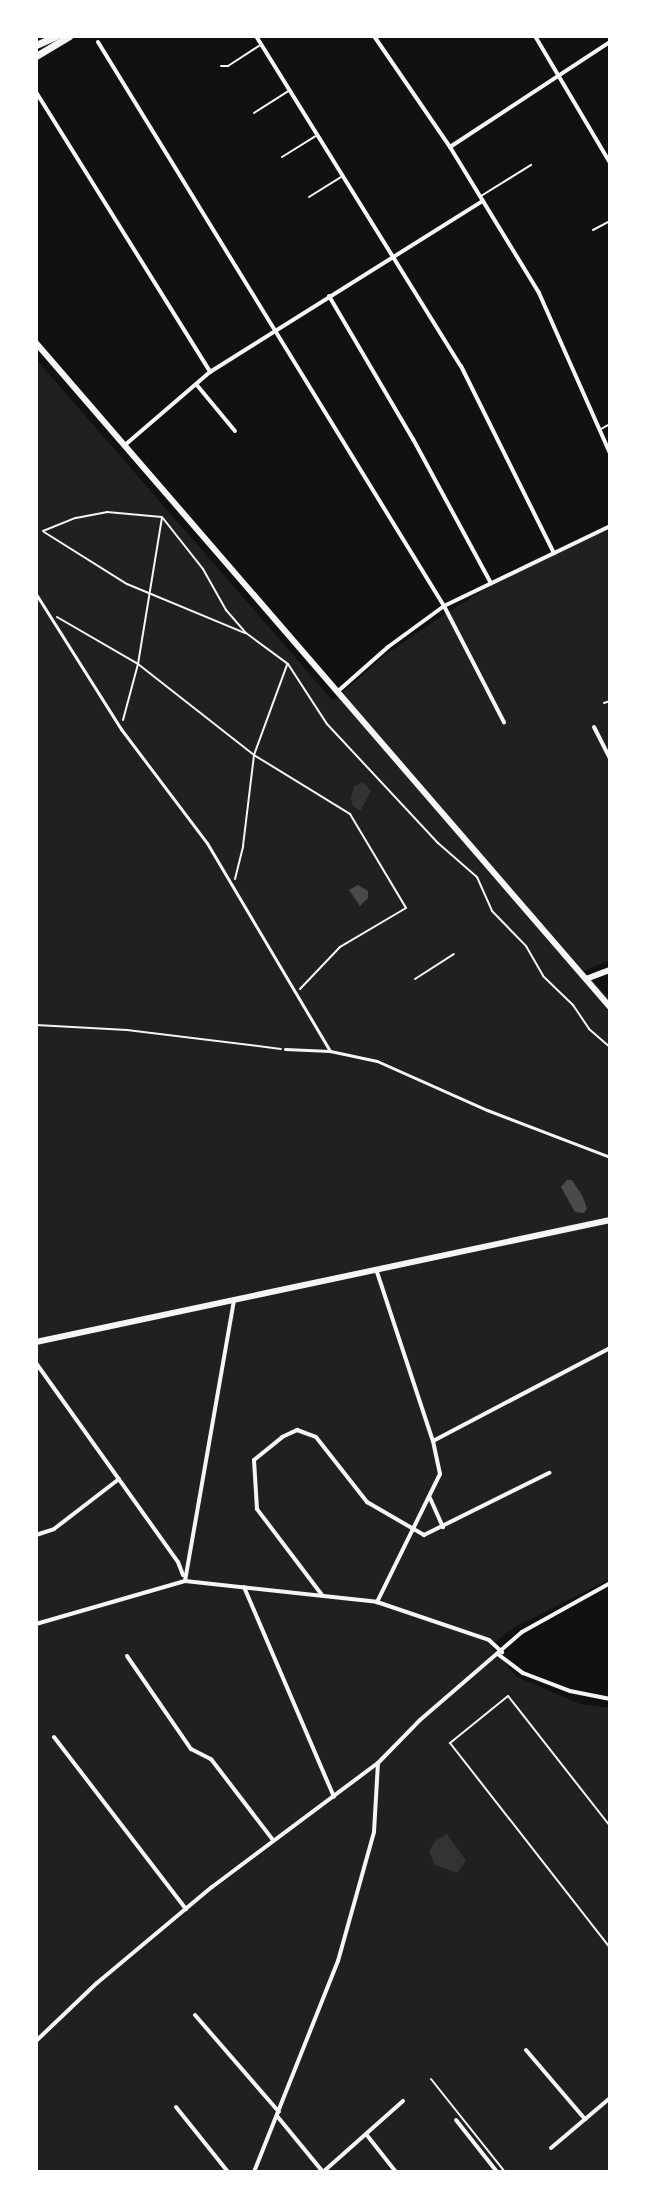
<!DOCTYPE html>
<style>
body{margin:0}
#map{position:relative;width:646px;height:2208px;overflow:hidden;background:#111;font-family:Helvetica,sans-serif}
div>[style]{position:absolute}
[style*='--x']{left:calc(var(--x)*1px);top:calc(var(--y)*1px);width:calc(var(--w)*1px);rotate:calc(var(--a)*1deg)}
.green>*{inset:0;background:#202020}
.water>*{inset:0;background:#333}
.building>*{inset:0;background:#4a4a4a}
.path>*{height:2px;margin:-1px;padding:0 1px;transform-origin:1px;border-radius:1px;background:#f5f5f5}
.service>*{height:2px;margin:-1px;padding:0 1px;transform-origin:1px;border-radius:1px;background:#f5f5f5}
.pedestrian>*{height:3px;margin:-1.5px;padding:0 1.5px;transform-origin:1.5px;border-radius:1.5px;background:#f5f5f5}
.minor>*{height:4px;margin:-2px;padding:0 2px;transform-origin:2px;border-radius:2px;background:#f5f5f5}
.tertiary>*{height:6px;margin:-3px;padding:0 3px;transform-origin:3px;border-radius:3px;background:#f5f5f5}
.trunk>*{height:7px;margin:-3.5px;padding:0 3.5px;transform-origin:3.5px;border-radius:3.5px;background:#f5f5f5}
span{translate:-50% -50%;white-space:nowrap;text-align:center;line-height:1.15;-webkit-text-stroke:8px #fff;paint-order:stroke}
.frame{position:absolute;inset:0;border:38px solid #fff;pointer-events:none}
</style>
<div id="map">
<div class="green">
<div style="clip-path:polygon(36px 359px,333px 701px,386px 654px,451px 610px,510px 574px,610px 527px,610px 960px,584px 971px,610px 999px,610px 1579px,511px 1629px,491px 1646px,517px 1677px,580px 1704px,610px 1708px,610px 2172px,36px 2172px)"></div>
</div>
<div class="water">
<div style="clip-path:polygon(363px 782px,371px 791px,360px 811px,353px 806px,351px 799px,354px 786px)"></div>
<div style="clip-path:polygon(447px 1834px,466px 1861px,457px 1873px,435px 1865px,429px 1852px,435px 1841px)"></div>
</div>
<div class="building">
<div style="clip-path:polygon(358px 885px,368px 891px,368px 898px,360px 906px,349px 890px)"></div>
<div style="clip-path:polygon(567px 1180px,572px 1180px,583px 1197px,587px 1209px,584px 1213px,575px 1212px,561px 1187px)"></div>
</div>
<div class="path">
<div style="--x:43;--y:531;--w:35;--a:-22"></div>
<div style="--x:76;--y:518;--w:32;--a:-11"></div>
<div style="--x:107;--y:512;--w:55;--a:5.2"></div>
<div style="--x:162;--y:517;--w:66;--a:51.7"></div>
<div style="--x:203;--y:569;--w:47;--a:60.7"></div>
<div style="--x:226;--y:610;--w:30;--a:49"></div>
<div style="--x:246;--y:633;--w:52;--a:36.4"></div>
<div style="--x:288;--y:664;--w:72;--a:57"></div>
<div style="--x:327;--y:724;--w:163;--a:47"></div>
<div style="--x:438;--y:843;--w:52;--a:41.1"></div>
<div style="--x:477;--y:877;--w:37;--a:66"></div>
<div style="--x:492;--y:911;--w:49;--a:45.8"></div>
<div style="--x:526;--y:946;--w:34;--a:60"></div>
<div style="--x:543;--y:976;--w:42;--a:44"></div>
<div style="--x:573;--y:1005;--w:29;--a:56"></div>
<div style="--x:589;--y:1029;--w:28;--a:41"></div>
<div style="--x:44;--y:532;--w:98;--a:32.1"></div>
<div style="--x:127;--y:584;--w:128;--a:22.6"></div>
<div style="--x:57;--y:617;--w:94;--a:30.1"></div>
<div style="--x:138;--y:664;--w:147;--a:38.1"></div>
<div style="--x:254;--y:755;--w:113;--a:31.6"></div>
<div style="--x:350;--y:814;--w:109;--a:59.2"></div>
<div style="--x:406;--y:908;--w:77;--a:149.4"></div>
<div style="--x:340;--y:947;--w:58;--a:133.6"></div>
<div style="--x:123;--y:720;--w:58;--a:-75"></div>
<div style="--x:138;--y:664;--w:148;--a:-80.7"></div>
<div style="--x:235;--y:879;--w:34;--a:-76"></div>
<div style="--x:243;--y:846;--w:92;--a:-83.1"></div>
<div style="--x:254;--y:755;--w:96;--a:-69.9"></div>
<div style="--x:415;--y:979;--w:46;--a:-32.7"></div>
<div style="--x:36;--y:1025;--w:91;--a:3.1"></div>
<div style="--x:127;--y:1030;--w:155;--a:7"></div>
<div style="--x:610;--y:1826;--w:165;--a:-128.1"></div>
<div style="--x:508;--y:1696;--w:75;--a:141"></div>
<div style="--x:450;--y:1743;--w:260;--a:52"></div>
</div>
<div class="service">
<div style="--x:221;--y:66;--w:7;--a:0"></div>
<div style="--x:228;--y:66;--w:37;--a:-33"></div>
<div style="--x:254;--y:113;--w:43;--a:-32.6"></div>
<div style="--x:282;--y:157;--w:39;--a:-32"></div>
<div style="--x:481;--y:196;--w:59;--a:-31.8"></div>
<div style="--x:309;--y:197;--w:39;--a:-32"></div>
<div style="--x:593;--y:230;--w:19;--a:-28"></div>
<div style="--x:601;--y:429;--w:10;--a:-29"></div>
<div style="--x:604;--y:703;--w:6;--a:-18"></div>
<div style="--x:431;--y:2079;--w:119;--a:51.5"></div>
</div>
<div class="pedestrian">
<div style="--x:36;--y:594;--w:160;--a:57.8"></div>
<div style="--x:121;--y:729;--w:143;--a:53"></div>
<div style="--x:207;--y:843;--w:242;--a:59.4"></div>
<div style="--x:285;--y:1049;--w:45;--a:2.5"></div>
<div style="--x:330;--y:1051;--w:48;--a:12"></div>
<div style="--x:377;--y:1061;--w:120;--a:24"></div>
<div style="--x:487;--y:1110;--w:132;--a:20.9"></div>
</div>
<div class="minor">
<div style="--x:256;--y:36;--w:388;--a:58.2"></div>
<div style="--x:461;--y:366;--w:209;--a:63.6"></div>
<div style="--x:374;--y:36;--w:135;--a:55.6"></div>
<div style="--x:450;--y:147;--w:171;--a:58.6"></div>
<div style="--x:539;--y:293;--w:175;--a:66.1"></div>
<div style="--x:535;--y:36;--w:147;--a:59.4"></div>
<div style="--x:98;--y:42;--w:662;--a:58.47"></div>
<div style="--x:444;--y:606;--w:131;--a:62.7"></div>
<div style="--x:36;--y:92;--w:330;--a:58.1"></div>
<div style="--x:450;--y:147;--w:191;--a:-33.3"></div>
<div style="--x:329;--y:296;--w:166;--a:59.6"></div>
<div style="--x:413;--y:439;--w:164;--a:61.6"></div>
<div style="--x:196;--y:384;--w:61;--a:50.3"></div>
<div style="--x:125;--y:445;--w:112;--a:-40.7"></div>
<div style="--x:210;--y:372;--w:322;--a:-32.1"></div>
<div style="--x:337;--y:692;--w:68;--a:-41.4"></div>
<div style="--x:388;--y:647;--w:69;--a:-36.2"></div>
<div style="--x:444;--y:606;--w:184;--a:-25.7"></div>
<div style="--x:594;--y:727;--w:36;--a:63"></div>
<div style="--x:376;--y:1269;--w:181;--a:71.7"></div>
<div style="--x:433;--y:1441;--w:34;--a:78"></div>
<div style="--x:440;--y:1474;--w:143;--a:116.2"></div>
<div style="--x:36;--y:1363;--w:244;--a:54.5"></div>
<div style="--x:178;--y:1562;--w:14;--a:69"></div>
<div style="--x:433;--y:1441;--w:200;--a:-27.7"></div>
<div style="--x:430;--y:1498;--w:32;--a:66"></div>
<div style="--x:36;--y:1535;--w:19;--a:-18"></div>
<div style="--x:54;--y:1529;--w:82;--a:-37.6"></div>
<div style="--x:185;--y:1581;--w:284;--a:-80.1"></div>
<div style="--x:244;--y:1587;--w:228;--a:66.8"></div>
<div style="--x:322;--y:1595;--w:108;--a:-127.1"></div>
<div style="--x:257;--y:1509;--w:49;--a:-93.5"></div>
<div style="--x:254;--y:1460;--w:36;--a:-39"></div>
<div style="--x:282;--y:1437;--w:17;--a:-25"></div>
<div style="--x:297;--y:1430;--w:20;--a:20"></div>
<div style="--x:316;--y:1437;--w:83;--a:51.9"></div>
<div style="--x:367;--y:1502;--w:66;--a:30.1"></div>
<div style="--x:424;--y:1535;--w:140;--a:-26.4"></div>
<div style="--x:36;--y:1624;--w:155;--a:-16.1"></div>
<div style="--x:185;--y:1581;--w:193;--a:6.2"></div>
<div style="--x:377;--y:1602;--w:118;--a:18.7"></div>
<div style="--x:489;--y:1640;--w:18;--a:43"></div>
<div style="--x:499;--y:1655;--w:30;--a:37"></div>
<div style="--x:523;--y:1673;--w:50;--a:21"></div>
<div style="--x:570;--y:1691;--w:41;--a:11.3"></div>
<div style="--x:127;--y:1656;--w:113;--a:55.5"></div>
<div style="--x:191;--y:1749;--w:22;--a:27"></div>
<div style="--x:211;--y:1759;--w:102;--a:52.6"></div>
<div style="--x:54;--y:1737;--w:217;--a:52.5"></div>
<div style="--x:195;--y:2015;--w:128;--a:49.1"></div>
<div style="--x:36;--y:2041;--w:84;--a:-43.6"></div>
<div style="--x:97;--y:1983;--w:150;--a:-39.9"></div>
<div style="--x:212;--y:1887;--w:207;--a:-36.8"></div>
<div style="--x:378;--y:1763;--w:60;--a:-45.7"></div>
<div style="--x:420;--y:1720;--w:135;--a:-40.8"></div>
<div style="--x:522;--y:1632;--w:101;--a:-29.1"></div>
<div style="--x:526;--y:2050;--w:91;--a:49.5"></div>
<div style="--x:176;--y:2107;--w:83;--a:51.3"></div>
<div style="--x:277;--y:2116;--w:72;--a:50.6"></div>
<div style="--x:456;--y:2120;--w:66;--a:51.7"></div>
<div style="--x:366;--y:2134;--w:48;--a:51.7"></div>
<div style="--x:551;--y:2148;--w:77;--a:-40.3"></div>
<div style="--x:254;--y:2172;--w:227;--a:-68.3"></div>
<div style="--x:338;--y:1961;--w:134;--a:-74.4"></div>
<div style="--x:374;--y:1832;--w:69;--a:-86.7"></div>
<div style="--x:323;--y:2172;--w:107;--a:-41.6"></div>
</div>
<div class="tertiary">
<div style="--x:36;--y:343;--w:878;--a:49.16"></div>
<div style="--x:586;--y:979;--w:26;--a:-21"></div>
<div style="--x:36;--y:1342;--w:587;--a:-12"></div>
</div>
<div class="trunk">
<div style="--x:36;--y:45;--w:22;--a:-24"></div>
<div style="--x:36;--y:56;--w:39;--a:-31"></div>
</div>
<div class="frame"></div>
</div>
